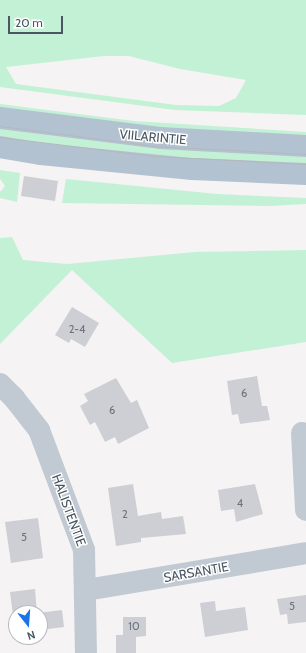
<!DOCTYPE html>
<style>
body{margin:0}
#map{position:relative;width:306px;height:653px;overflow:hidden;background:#f5f3f3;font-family:Cabin,sans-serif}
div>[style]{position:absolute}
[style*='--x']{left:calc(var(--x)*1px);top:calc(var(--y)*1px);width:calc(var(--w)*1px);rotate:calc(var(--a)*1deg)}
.green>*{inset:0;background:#c3f1d5}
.building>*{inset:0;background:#cdcfd5}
.minor>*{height:22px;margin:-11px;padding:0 11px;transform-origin:11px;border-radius:11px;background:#c1cad2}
.major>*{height:22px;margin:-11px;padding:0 11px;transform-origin:11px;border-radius:11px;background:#b3c2d1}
.tram>*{height:1px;margin:-0.5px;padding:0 0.5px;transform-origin:0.5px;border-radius:0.5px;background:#b5b8bd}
span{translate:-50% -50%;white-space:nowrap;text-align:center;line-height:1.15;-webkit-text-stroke:3px #fff;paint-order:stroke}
.number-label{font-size:11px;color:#6b747e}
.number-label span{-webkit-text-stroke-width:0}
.street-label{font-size:13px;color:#4a5661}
.north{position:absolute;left:8px;top:605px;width:40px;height:40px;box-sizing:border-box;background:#fff;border:1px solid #b7bbc0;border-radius:50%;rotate:163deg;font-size:11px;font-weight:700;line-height:16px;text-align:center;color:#4a5661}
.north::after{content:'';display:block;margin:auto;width:14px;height:18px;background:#1a73e8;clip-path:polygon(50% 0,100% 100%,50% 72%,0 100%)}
.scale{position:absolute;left:8px;top:16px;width:55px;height:18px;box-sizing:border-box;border:2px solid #4a5661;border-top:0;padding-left:5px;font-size:12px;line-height:14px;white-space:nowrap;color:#4a5661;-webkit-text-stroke:3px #fff;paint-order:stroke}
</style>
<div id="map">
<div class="green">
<div style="clip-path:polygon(evenodd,0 0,306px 0,306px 115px,175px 110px,0 87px,0 0,104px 56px,129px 56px,180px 69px,246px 80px,236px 98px,219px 106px,176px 105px,16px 84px,6px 67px,104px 56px)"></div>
<div style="clip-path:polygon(0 104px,134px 121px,306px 132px,306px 140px,244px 137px,0 112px)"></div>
<div style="clip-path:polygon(0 124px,306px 152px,306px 170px,0 142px)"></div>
<div style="clip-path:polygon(0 170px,20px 173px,17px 202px,0 198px,0 192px,5px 186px,0 179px)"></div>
<div style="clip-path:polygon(66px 179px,217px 194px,306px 198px,306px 204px,269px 206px,62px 203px)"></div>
<div style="clip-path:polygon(12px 237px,23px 260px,67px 264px,195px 252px,306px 250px,306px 342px,172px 363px,72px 270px,0 344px,0 238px)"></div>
</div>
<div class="building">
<div style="clip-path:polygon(24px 176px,58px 181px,55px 201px,21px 196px)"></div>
<div style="clip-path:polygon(72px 307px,99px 323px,85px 347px,71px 339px,69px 343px,55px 335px)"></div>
<div style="clip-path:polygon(257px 376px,262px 406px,267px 406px,270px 420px,240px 424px,238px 414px,232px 415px,227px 381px)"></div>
<div style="clip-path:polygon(116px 378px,131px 403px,137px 400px,149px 428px,118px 444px,115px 437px,105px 442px,95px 422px,90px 425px,80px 406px,88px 401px,84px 394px)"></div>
<div style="clip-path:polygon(133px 484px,138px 516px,161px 512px,162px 519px,183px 516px,186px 534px,141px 538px,141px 542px,116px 546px,108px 488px)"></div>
<div style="clip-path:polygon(255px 484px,263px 514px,236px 522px,234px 509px,221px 511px,218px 490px)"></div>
<div style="clip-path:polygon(38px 518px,43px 558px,11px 563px,5px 522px)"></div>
<div style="clip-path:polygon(35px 589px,37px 613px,16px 613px,15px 631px,10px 592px)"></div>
<div style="clip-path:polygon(306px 595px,306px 622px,288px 624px,287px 614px,280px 615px,277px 599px)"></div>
<div style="clip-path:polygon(215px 601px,216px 611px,245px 607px,248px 630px,205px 637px,200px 603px)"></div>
<div style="clip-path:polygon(62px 610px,64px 627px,40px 630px,40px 613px,38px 613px)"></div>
<div style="clip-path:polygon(123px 617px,146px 617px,146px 636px,136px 637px,136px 653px,116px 653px,116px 635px,123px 635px)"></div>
</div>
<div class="minor">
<div style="--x:0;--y:384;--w:20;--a:45"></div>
<div style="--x:14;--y:398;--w:41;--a:52"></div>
<div style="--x:39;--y:430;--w:128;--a:69.4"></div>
<div style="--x:84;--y:550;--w:103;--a:88.9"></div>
<div style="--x:302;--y:433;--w:77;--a:87"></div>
<div style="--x:86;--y:590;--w:223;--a:-9.5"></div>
</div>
<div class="major">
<div style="--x:0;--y:118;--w:161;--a:7.1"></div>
<div style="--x:160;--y:138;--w:146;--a:3.1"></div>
<div style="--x:0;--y:147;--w:42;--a:9.7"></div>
<div style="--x:41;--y:154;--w:152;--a:5.7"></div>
<div style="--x:192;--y:169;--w:114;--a:2.5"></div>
</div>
<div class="tram">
<div style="--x:0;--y:126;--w:156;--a:7.4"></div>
<div style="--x:155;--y:146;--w:151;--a:3"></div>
<div style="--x:0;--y:137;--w:154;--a:7.1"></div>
<div style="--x:153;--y:156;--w:153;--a:3"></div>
</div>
<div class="number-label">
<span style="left:77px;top:329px">2-4</span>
<span style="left:244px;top:393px">6</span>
<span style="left:112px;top:410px">6</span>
<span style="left:240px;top:503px">4</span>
<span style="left:125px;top:514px">2</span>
<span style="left:24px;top:537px">5</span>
<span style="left:292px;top:606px">5</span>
<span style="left:134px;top:626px">10</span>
</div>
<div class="street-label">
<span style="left:153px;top:137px;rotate:5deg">VIILARINTIE</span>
<span style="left:69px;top:510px;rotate:70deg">HALISTENTIE</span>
<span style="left:196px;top:572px;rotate:-10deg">SARSANTIE</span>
</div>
<div class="north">N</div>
<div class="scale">20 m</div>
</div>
